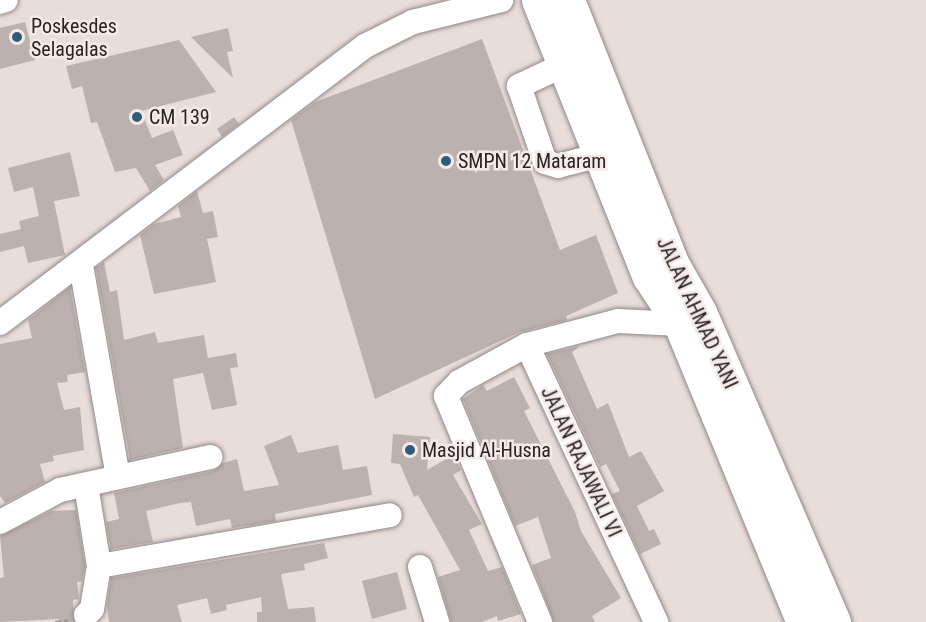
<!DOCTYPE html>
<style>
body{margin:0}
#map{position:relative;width:926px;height:622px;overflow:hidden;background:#e9ddda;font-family:"Roboto Condensed",sans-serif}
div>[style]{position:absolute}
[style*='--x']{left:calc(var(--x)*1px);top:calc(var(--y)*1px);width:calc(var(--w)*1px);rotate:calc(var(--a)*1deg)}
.building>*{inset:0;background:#bcb1af}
.path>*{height:3px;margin-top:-1.5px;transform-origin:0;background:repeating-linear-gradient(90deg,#a09795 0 6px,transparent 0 9px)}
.roads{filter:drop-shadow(0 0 2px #928785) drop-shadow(0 0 2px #928785)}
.minor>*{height:24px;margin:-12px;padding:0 12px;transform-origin:12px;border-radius:12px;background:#fff}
.highway>*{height:33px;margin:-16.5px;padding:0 16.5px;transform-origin:16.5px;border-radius:16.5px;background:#fff}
.dots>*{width:16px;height:16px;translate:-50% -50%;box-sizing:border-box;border:3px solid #f6eae8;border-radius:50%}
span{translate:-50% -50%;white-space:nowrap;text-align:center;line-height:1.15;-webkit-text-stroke:5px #f6eae8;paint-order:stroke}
.poi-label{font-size:20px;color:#282423}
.left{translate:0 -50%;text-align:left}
.street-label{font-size:20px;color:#282423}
</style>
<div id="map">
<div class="building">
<div style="clip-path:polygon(25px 22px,35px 60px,0 69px,0 28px)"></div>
<div style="clip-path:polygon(228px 28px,233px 51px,227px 52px,233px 78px,191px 37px)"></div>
<div style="clip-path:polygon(482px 39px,560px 250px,596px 235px,618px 293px,566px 316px,567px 320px,520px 332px,375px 399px,291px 120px,315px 102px)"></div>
<div style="clip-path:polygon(179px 40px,216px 92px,141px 111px,152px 138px,173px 130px,183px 155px,155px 165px,164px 180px,150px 191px,136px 168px,115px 172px,97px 122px,91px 123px,82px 86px,72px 89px,66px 66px)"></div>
<div style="clip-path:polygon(234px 117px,239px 124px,222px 137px,217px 129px)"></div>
<div style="clip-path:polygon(70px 152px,80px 196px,54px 201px,65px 255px,28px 263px,24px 246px,0 252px,0 234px,21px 229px,19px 221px,39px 216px,33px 187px,14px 192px,8px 168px)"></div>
<div style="clip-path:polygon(197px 191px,203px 213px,213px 211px,218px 237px,207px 239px,216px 282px,154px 294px,140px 235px,154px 224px,181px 217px,178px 206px)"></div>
<div style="clip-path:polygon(104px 262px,110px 292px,117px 290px,124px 340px,155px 332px,158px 343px,204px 335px,208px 358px,236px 353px,238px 367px,230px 368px,237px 405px,212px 410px,203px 373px,173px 379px,183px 448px,130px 460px,96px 268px)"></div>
<div style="clip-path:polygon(70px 287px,85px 372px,67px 375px,68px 382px,57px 383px,64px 410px,80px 407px,84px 450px,53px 456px,54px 461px,40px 464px,45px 482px,5px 503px,0 496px,0 344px,32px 338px,28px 320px)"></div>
<div style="clip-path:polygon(580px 346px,572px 352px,597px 409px,608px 403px,629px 457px,641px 451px,664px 491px,637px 506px,649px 531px,654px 529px,661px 544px,640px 554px,612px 494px,620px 491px,606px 464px,600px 467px,547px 354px)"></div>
<div style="clip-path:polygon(514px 377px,530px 408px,524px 411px,575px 512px,581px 531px,621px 598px,592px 616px,595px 622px,554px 622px,532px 565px,551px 558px,538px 517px,515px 526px,463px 399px,483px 385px,487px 391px)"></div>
<div style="clip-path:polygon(393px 434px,430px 437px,427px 470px,453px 455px,461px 470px,453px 475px,482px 524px,469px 530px,488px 571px,502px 567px,521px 614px,498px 621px,497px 616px,482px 622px,451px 622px,438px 577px,460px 570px,418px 495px,414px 497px,400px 464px,391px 463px)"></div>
<div style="clip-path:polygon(291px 435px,298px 453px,338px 445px,343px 470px,367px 466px,372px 495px,275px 514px,276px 521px,232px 528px,230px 519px,196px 526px,191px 502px,180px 503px,146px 511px,153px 542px,111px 549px,106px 522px,119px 519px,114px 493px,213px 471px,223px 463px,237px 459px,244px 491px,279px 485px,264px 446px)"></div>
<div style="clip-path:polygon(76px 510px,85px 566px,82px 581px,77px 582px,79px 599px,73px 600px,74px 622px,60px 622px,59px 619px,0 622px,0 578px,4px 577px,0 536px,51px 511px)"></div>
<div style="clip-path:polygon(324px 543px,328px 558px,304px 564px,305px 570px,281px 574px,288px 609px,314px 607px,316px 622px,257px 622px,257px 612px,262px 612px,261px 597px,226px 605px,227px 610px,211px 614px,207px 598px,177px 605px,182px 622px,109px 622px,107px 606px,111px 578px)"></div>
<div style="clip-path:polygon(397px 572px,407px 609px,372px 619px,362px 581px)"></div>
</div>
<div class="path">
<div style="--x:55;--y:622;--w:13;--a:-9"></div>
</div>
<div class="roads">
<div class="minor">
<div style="--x:0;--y:2;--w:6;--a:-18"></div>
<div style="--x:564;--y:65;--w:50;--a:155"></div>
<div style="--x:519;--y:86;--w:80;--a:71.1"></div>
<div style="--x:545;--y:162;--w:14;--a:17"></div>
<div style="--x:558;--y:166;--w:43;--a:-14.7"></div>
<div style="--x:81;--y:265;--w:214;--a:80.1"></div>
<div style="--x:0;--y:323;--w:458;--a:-37.2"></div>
<div style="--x:365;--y:46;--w:54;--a:-26.6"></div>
<div style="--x:413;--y:22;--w:91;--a:-14"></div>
<div style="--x:527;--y:345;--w:94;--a:-14.8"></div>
<div style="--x:618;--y:321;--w:62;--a:2.8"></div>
<div style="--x:0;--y:522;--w:68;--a:-28.1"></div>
<div style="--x:60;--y:490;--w:154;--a:-12.4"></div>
<div style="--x:99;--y:566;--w:295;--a:-9.9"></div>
<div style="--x:420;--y:567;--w:58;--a:72.8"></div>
<div style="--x:86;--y:615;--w:8;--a:-45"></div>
<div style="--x:92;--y:609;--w:44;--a:-80.8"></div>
<div style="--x:99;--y:566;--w:82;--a:-99.1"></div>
<div style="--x:540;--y:622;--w:245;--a:-112.6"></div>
<div style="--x:446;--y:396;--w:19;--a:-47"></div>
<div style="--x:459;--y:382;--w:77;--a:-28.6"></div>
<div style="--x:527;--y:345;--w:306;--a:65"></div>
</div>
<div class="highway">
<div style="--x:538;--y:0;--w:298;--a:68.2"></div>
<div style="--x:649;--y:277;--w:56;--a:56.6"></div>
<div style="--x:680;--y:324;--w:322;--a:67.6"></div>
<div style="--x:568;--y:0;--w:283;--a:68.4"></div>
<div style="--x:672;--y:263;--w:56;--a:60.3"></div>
<div style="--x:700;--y:312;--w:338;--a:66.6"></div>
</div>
</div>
<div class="dots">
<div style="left:17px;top:37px;background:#2e5d7c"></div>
<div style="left:137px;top:117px;background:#2e5d7c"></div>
<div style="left:446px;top:161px;background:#2e5d7c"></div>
<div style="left:410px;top:450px;background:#2e5d7c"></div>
</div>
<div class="poi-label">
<span class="left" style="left:31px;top:38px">Poskesdes<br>Selagalas</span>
<span class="left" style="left:149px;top:117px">CM 139</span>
<span class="left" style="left:458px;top:161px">SMPN 12 Mataram</span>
<span class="left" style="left:422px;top:450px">Masjid Al-Husna</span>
</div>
<div class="street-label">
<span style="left:697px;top:313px;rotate:65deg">JALAN AHMAD YANI</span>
<span style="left:581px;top:462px;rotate:65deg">JALAN RAJAWALI VI</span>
</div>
</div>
